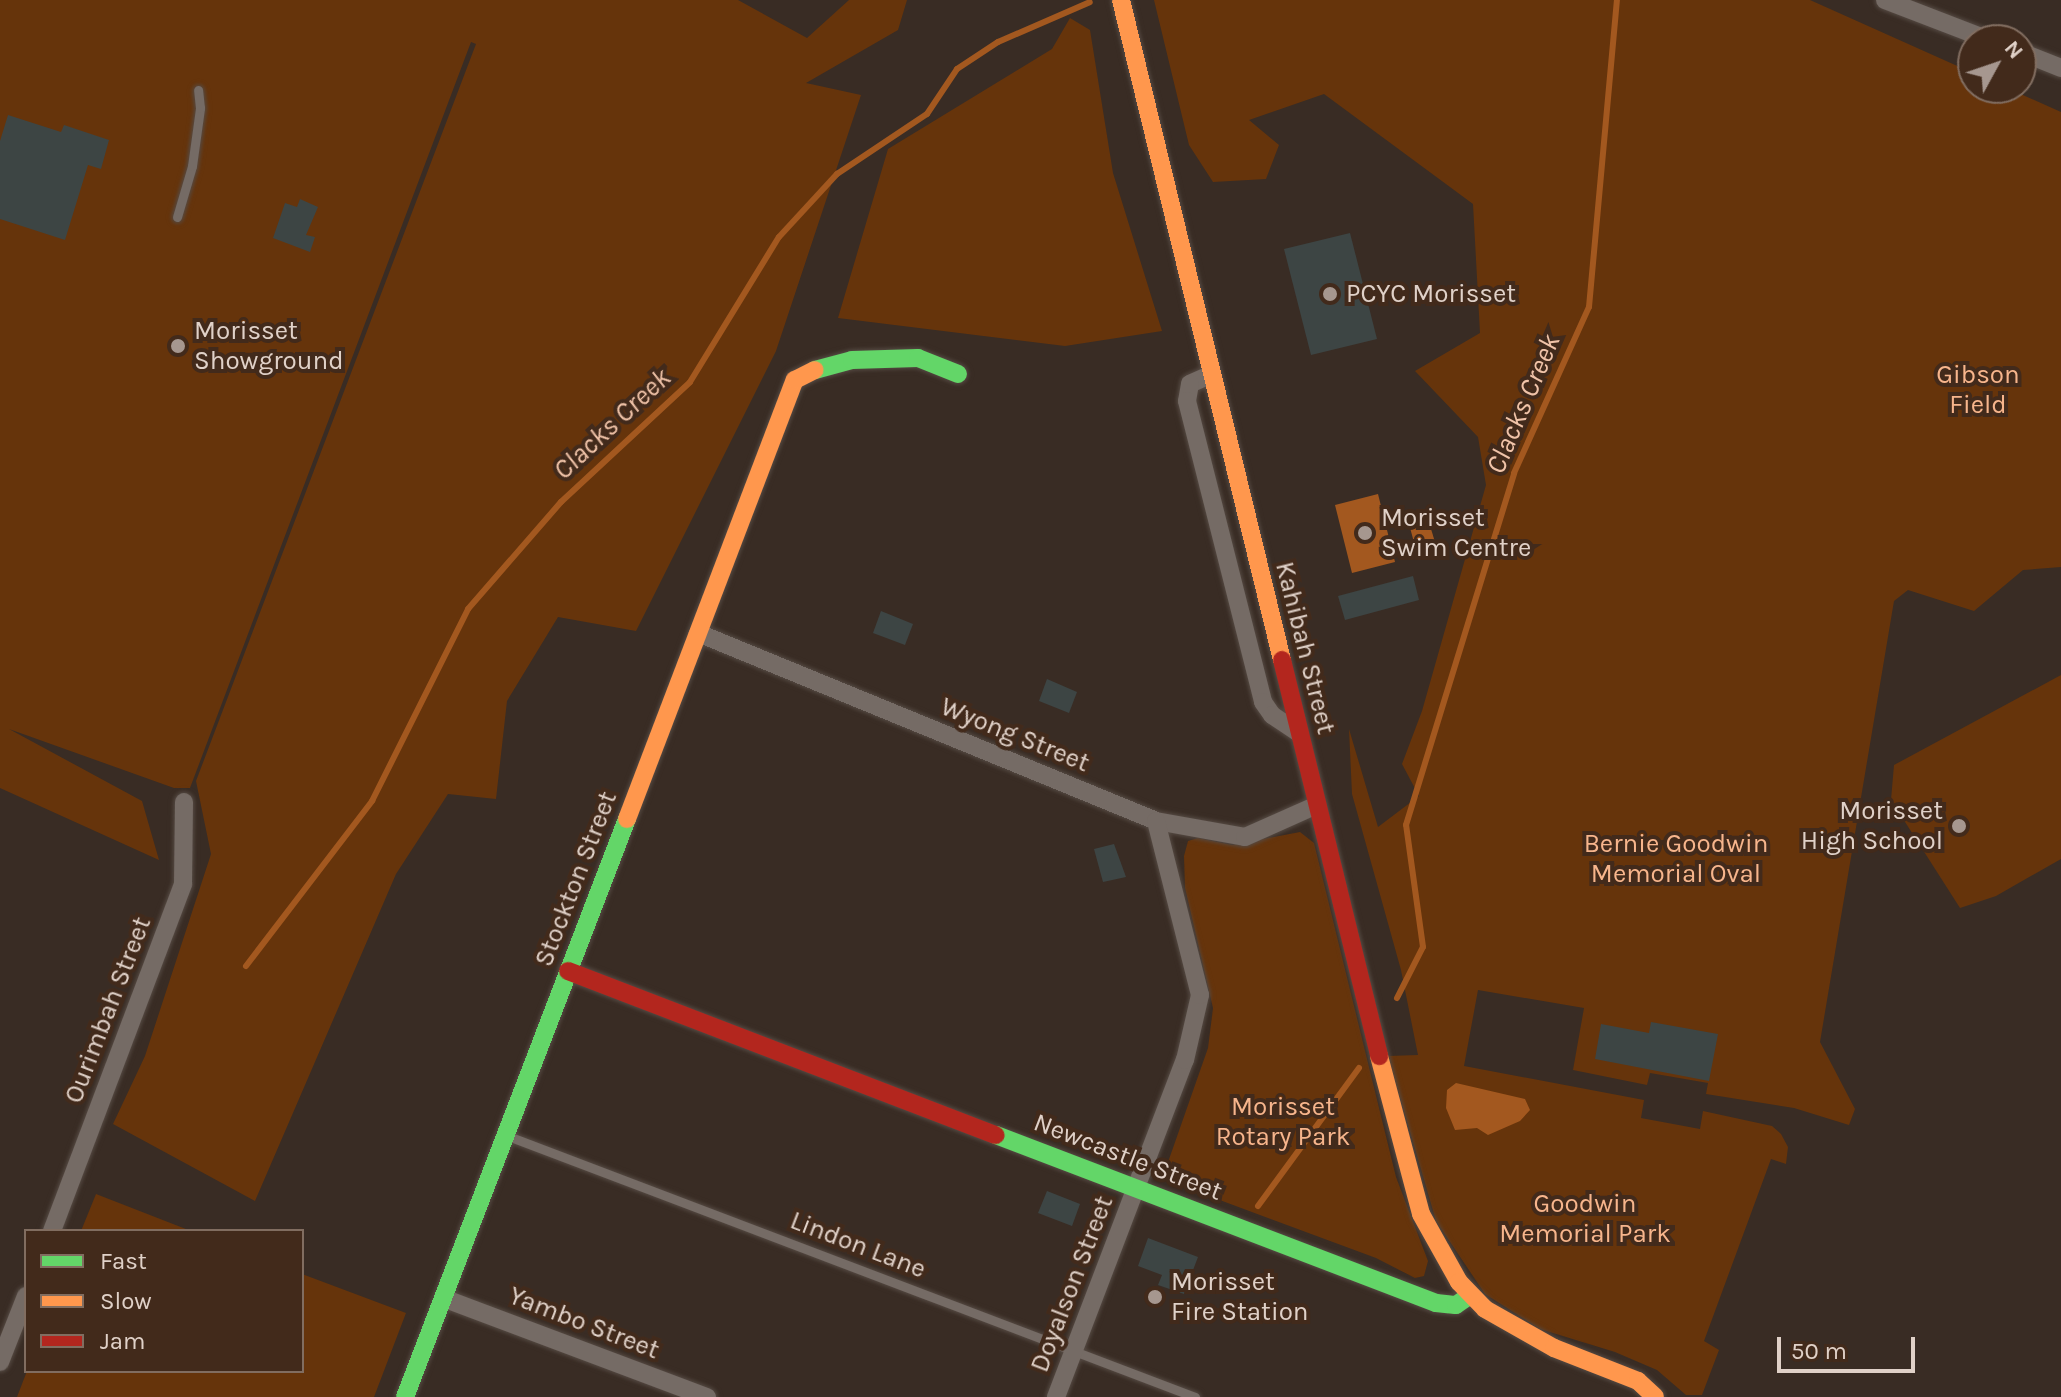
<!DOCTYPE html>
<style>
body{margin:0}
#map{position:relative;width:2061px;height:1397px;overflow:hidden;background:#392c24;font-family:Karla,sans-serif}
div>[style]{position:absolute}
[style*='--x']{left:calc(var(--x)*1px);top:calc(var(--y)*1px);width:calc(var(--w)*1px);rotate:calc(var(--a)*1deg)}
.green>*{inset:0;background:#66340b}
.water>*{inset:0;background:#a3581f}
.stream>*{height:6px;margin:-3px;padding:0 3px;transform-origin:3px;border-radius:3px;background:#a3581f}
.building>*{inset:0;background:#3d4544}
.roads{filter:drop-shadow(0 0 2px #554a43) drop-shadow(0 0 2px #554a43)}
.lane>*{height:9px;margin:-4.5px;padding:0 4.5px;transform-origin:4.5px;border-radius:4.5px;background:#756b65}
.street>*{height:18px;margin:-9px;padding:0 9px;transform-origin:9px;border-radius:9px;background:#756b65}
.fast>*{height:18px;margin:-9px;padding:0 9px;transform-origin:9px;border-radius:9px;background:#63d668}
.slow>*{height:18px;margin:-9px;padding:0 9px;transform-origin:9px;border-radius:9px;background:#ff974d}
.jam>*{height:18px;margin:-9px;padding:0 9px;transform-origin:9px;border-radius:9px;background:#b3261e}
.dots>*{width:22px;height:22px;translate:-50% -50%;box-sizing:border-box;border:4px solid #422a1b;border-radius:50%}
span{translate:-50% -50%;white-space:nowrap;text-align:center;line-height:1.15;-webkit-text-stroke:8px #422a1b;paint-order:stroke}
.poi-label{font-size:26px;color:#e0d1c8}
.left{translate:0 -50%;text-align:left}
.right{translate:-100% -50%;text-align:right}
.park-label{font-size:26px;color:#f7b58c}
.street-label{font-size:26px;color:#e0d1c8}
.water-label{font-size:28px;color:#f0c3a8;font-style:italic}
.legend{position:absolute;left:24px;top:1229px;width:280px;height:144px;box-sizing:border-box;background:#422a1b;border:2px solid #816d60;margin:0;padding:10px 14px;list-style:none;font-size:24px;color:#e0d1c8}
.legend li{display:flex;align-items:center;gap:16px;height:40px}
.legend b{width:40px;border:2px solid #816d60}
.north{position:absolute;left:1957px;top:24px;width:80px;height:80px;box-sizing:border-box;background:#422a1b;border:2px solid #816d60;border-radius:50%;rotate:50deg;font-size:22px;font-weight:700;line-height:32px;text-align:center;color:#e0d1c8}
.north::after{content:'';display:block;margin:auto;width:28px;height:36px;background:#a6978f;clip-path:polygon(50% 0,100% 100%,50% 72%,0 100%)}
.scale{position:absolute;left:1777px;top:1337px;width:138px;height:36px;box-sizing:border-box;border:4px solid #e0d1c8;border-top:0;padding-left:10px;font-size:24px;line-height:28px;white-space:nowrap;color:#e0d1c8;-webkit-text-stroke:6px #422a1b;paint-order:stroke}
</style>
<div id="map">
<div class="green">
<div style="clip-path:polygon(0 0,738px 0,807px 38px,849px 0,907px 0,898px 30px,806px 83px,861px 95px,776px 351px,636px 631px,558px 617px,507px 701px,496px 799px,448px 794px,396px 874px,255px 1201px,113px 1124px,145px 1056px,211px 854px,196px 781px,476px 44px,471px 42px,190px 788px,174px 788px,9px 729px,142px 801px,159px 860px,0 788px)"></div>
<div style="clip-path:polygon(1154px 0,1810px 0,1973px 73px,1973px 88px,2007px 88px,2061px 112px,2061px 567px,2023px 570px,1974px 611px,1908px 590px,1894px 601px,1820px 1042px,1855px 1109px,1849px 1125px,1794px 1108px,1706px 1094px,1708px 1083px,1650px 1073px,1647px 1085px,1573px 1070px,1584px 1008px,1478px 990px,1464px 1066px,1644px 1100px,1641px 1118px,1700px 1129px,1703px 1111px,1772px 1126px,1781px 1134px,1788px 1147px,1786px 1164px,1771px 1159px,1704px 1341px,1719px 1350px,1702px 1395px,1686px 1395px,1657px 1370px,1615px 1352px,1540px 1329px,1485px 1294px,1436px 1221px,1388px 1056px,1418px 1055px,1401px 970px,1352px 794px,1349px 729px,1378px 827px,1419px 796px,1402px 764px,1422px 711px,1486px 485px,1478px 437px,1415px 371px,1480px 333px,1473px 204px,1324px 94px,1249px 120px,1279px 145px,1266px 179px,1213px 182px,1189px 145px)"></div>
<div style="clip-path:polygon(1070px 18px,1090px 30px,1113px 173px,1162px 331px,1065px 346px,838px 318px,888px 149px,1052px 49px)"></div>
<div style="clip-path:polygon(2061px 675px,2061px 859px,1996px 896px,1960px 908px,1891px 800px,1894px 765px)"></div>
<div style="clip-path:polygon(1300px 832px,1314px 843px,1396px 1177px,1428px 1261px,1424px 1276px,1415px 1278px,1376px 1258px,1174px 1183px,1167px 1165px,1208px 1048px,1213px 1008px,1185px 888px,1184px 856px,1188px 841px,1198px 838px,1232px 845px)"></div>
<div style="clip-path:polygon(96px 1194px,191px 1231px,81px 1231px)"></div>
<div style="clip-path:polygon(302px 1274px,406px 1313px,374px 1397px,17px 1397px,27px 1371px,302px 1371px)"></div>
</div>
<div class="water">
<div style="clip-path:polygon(1378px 494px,1395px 562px,1352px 573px,1335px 505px)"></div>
<div style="clip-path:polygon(1428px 519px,1438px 552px,1418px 557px,1409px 524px)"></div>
<div style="clip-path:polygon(1456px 1083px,1525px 1099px,1530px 1110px,1520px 1121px,1488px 1135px,1477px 1128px,1455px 1130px,1446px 1108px,1447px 1090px)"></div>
</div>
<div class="stream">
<div style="--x:246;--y:966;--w:208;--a:-52.6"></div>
<div style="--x:372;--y:801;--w:215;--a:-63.4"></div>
<div style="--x:468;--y:609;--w:142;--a:-49"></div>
<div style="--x:561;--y:502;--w:176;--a:-42.9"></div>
<div style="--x:690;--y:382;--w:170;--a:-58.5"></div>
<div style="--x:779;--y:237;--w:86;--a:-47.4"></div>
<div style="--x:837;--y:174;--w:108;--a:-33.7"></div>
<div style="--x:927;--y:114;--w:54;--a:-56.3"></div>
<div style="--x:957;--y:69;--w:49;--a:-33.4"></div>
<div style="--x:998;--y:42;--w:100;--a:-23.5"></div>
<div style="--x:1397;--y:998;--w:57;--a:-63"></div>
<div style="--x:1423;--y:947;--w:123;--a:-97.9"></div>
<div style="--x:1406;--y:825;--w:368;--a:-72.9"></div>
<div style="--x:1514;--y:473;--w:182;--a:-65.7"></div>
<div style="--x:1589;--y:307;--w:308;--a:-84.8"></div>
<div style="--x:1258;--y:1206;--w:171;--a:-53.8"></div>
</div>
<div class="building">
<div style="clip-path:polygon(8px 115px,61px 132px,64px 125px,109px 140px,101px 169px,88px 165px,65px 240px,0 219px,0 141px)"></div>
<div style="clip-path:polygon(300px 199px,318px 207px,306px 235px,315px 237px,310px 252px,273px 238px,285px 203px,297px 207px)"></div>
<div style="clip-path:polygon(1350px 233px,1377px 339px,1311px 355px,1284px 249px)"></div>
<div style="clip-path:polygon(1413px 576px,1419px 600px,1345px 620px,1338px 596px)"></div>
<div style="clip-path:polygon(881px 611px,913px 624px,905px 645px,873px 633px)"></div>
<div style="clip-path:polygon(1047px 679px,1077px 692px,1069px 713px,1039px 701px)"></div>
<div style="clip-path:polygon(1114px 844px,1126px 877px,1103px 882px,1094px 849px)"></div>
<div style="clip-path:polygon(1651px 1022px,1718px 1034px,1709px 1081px,1595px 1059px,1601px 1024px,1649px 1033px)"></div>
<div style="clip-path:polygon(1047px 1191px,1080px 1204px,1072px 1226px,1038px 1213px)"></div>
<div style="clip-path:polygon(1148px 1238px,1198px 1257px,1184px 1294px,1158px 1285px,1162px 1275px,1138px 1266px)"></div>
</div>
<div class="roads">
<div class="lane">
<div style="--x:177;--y:217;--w:53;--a:-73.6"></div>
<div style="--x:192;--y:166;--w:59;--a:-82.1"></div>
<div style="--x:200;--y:108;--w:18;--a:-96"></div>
<div style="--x:508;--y:1136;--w:735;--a:20.8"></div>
</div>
<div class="street">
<div style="--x:1885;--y:0;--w:111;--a:21"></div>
<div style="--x:2021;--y:52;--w:43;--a:21.8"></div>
<div style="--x:1212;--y:374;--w:24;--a:156"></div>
<div style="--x:1190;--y:384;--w:17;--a:100"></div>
<div style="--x:1187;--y:401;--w:310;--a:75.8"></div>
<div style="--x:1263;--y:702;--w:16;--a:55"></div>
<div style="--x:1272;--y:715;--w:32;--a:34"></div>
<div style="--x:698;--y:633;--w:495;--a:22.3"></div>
<div style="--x:1156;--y:821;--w:90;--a:10.2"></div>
<div style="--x:1245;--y:837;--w:79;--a:-24"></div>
<div style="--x:52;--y:1231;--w:371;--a:-69.3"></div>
<div style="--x:183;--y:884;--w:82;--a:-89.3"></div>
<div style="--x:443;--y:1298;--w:282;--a:20.6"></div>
<div style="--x:0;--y:1362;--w:71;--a:-68.5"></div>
<div style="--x:1056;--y:1397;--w:361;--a:-69.1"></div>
<div style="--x:1185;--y:1060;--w:67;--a:-77"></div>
<div style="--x:1200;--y:995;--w:179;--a:-104.2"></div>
</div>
<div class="fast">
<div style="--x:815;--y:370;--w:38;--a:-15"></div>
<div style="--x:852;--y:360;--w:66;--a:-1.7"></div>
<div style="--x:918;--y:358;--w:43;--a:21.8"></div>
<div style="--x:996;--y:1135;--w:471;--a:20.9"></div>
<div style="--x:1436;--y:1303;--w:20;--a:6"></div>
<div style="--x:1456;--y:1305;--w:16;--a:-35"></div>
<div style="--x:405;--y:1397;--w:619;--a:-68.99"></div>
</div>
<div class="slow">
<div style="--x:1121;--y:0;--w:679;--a:76.29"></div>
<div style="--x:627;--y:819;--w:470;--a:-69.1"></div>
<div style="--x:795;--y:380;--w:22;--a:-27"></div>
<div style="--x:1379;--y:1056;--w:163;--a:75.1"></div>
<div style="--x:1421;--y:1214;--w:78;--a:60.8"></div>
<div style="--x:1459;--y:1282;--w:37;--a:46"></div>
<div style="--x:1485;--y:1309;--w:79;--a:29.5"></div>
<div style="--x:1554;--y:1348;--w:90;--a:21.4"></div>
<div style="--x:1638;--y:1381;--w:23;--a:43"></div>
</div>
<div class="jam">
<div style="--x:1282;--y:660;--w:408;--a:76.2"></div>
<div style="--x:568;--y:971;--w:458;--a:21"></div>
</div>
</div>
<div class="dots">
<div style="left:1330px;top:294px;background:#a6978f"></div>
<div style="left:178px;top:346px;background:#a6978f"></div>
<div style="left:1365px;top:533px;background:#a6978f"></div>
<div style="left:1959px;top:826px;background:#a6978f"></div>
<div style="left:1155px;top:1297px;background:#a6978f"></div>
</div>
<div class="poi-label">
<span class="left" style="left:1346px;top:294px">PCYC Morisset</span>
<span class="left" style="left:194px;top:346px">Morisset<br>Showground</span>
<span class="left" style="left:1381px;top:533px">Morisset<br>Swim Centre</span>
<span class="right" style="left:1943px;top:826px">Morisset<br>High School</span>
<span class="left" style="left:1171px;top:1297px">Morisset<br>Fire Station</span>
</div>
<div class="park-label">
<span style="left:1978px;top:390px">Gibson<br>Field</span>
<span style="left:1676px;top:859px">Bernie Goodwin<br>Memorial Oval</span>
<span style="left:1283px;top:1122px">Morisset<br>Rotary Park</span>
<span style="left:1585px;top:1219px">Goodwin<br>Memorial Park</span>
</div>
<div class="street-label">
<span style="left:1305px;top:648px;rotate:76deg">Kahibah Street</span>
<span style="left:1015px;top:735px;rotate:22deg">Wyong Street</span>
<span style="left:576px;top:879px;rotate:-69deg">Stockton Street</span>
<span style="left:108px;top:1010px;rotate:-69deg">Ourimbah Street</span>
<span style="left:1128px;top:1157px;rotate:21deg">Newcastle Street</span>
<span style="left:858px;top:1245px;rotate:21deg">Lindon Lane</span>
<span style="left:1072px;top:1284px;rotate:-69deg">Doyalson Street</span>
<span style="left:584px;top:1323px;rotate:21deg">Yambo Street</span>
</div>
<div class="water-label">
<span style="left:1523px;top:404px;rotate:-67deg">Clacks Creek</span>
<span style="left:612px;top:424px;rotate:-43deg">Clacks Creek</span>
</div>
<ul class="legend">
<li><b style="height:10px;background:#63d668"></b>Fast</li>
<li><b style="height:10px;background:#ff974d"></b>Slow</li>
<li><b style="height:10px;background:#b3261e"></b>Jam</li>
</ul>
<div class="north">N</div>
<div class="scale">50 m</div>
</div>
